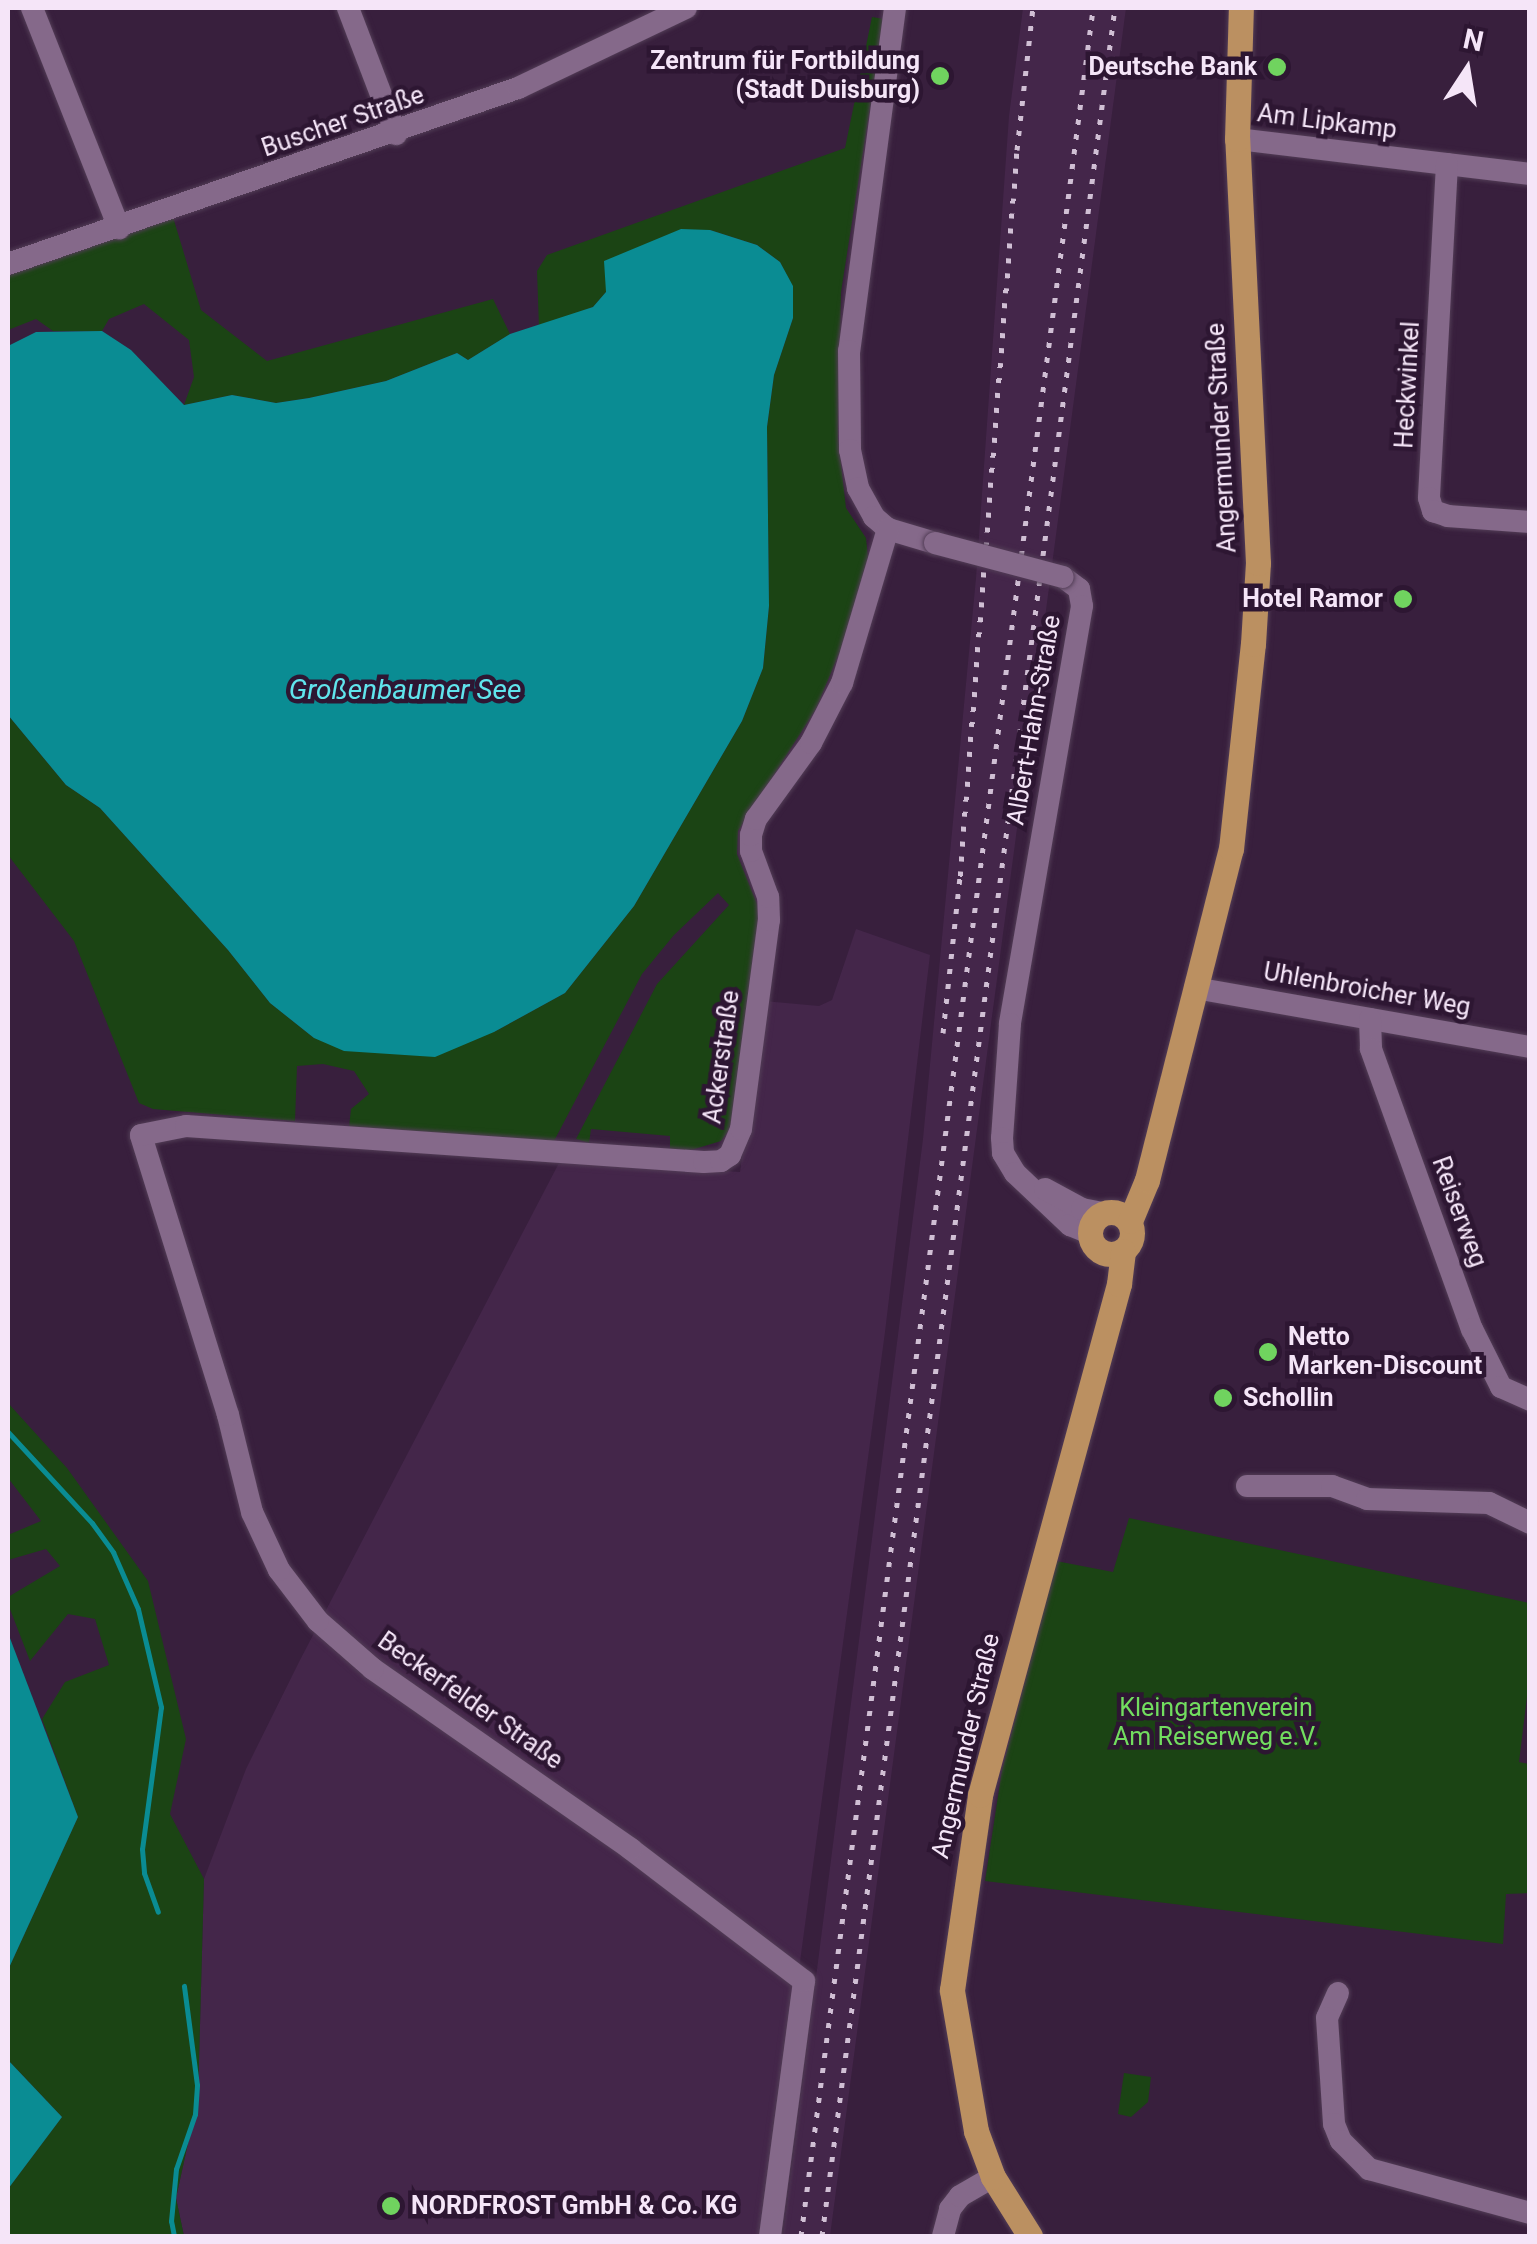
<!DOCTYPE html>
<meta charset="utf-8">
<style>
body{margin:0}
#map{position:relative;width:1537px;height:2244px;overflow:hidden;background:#381f3d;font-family:Roboto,sans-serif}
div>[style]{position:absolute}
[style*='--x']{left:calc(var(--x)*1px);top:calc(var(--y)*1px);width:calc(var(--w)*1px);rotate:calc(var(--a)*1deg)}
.built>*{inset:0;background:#44264a}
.green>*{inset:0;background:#1b4414}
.water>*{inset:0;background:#0a8c93}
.stream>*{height:5px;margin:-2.5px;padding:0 2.5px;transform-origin:2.5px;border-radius:2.5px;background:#0a8c93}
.roads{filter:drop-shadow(0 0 2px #523d56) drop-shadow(0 0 2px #523d56)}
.minor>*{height:22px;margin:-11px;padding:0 11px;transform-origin:11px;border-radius:11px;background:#85698a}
.major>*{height:25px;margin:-12.5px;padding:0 12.5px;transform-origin:12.5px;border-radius:12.5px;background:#bb9061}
.major>.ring{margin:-12.5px;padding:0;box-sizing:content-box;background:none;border:25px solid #bb9061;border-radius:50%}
.rail>*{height:5px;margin-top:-2.5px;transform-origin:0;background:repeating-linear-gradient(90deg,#d0bfd4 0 5px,transparent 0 15px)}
.bridges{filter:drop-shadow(0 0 2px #523d56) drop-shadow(0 0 2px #523d56)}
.minor-bridge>*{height:22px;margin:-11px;padding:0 11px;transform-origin:11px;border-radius:11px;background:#85698a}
.dots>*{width:28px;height:28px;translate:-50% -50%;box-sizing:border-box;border:5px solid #2d1632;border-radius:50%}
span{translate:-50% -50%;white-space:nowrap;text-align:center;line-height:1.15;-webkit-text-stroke:9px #2d1632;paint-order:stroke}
.poi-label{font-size:25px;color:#f5e5f8;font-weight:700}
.right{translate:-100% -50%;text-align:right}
.left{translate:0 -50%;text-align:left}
.street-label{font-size:25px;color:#f5e5f8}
.park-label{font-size:25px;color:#72dd5f}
.water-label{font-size:28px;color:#60e5ed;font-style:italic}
.frame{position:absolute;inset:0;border:10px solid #f5e5f8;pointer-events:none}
.north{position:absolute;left:1417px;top:20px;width:100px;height:100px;-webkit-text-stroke:8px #2d1632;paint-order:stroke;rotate:12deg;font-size:28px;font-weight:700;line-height:40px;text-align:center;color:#f5e5f8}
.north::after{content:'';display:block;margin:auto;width:35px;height:45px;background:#f5e5f8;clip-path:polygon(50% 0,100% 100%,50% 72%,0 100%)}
</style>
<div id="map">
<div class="built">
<div style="clip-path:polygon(1023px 8px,1126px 8px,830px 2236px,783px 2236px,923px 1139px,976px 578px,1009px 116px)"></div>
<div style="clip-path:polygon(856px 929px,930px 955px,885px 1332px,763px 2236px,184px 2236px,176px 2198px,198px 2098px,204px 1879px,246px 1769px,299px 1662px,560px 1161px,740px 1172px,764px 1001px,819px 1006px,832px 1000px)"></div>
</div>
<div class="green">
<div style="clip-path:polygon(872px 17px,884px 19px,841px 292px,838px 437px,846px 508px,866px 538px,868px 557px,845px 639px,816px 709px,738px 831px,737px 854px,763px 919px,731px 1128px,721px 1141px,688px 1151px,670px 1149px,670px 1136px,591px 1129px,589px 1143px,576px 1139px,657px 984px,729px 905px,718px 893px,674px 935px,642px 974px,554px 1141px,349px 1127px,351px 1109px,369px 1094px,354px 1071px,323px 1064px,297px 1066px,295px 1121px,153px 1109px,139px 1103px,74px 941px,8px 855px,8px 715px,66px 785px,100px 808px,228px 950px,270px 1003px,314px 1038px,494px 1032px,565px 993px,634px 906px,742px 721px,763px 668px,769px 606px,767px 427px,774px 375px,793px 318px,793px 287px,780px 262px,757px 245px,710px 230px,606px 292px,593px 307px,539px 327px,537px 271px,547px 255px,845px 148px)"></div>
<div style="clip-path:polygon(173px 217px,201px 310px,267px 361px,493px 299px,510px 334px,468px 360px,457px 353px,386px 381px,309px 398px,276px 403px,232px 395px,184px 405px,194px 377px,189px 340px,144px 304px,109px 319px,102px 331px,53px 331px,36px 319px,8px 330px,8px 275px)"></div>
<div style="clip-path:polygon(8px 1403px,67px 1468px,148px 1581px,186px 1739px,170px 1814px,204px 1879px,198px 2098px,176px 2198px,184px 2236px,8px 2236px,8px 2189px,62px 2117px,8px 2060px,8px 1970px,78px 1817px,42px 1719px,65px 1682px,109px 1665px,95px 1619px,68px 1614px,30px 1661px,8px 1604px,8px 1597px,60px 1566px,46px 1549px,8px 1560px,8px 1535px,41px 1521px,8px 1478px)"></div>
<div style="clip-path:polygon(1129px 1518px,1529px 1603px,1529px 1680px,1519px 1762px,1529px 1764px,1529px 1893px,1506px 1894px,1503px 1944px,985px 1881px,1002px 1770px,1056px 1561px,1113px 1572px)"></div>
<div style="clip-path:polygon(1124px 2073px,1151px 2077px,1148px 2102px,1131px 2117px,1118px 2114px)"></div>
</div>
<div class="water">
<div style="clip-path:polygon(681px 229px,710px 230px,757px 245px,780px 262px,793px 286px,793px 318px,774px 375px,767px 427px,769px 606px,763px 668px,742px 721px,634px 906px,565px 993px,494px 1032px,435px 1057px,344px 1051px,314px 1038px,270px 1003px,228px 950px,100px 808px,66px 785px,8px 715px,8px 346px,36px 332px,102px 331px,131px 350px,184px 405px,232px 395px,276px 403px,309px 398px,386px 381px,457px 353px,468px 360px,510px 334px,593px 307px,606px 292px,604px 261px)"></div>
<div style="clip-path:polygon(8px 1633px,78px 1817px,8px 1970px)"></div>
<div style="clip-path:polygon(8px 2060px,62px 2117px,8px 2189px)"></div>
</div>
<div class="stream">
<div style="--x:8;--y:1432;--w:124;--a:47.3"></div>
<div style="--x:92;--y:1523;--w:36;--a:54"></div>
<div style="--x:113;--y:1552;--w:62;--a:66.3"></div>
<div style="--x:138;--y:1609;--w:101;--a:76.8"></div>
<div style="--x:161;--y:1707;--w:143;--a:97.6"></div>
<div style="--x:142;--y:1849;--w:24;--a:85"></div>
<div style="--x:144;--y:1873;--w:41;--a:70.3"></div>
<div style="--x:174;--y:2236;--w:15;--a:-101"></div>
<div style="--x:171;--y:2221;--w:52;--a:-84.5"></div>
<div style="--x:176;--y:2169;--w:58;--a:-70.9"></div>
<div style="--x:195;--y:2114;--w:29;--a:-86"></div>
<div style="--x:197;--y:2085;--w:100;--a:-97.5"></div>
</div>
<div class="roads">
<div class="minor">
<div style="--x:32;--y:8;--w:237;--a:68.4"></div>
<div style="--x:348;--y:8;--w:135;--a:69.1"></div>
<div style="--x:895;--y:8;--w:346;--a:97.6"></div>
<div style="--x:849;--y:351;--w:99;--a:89.4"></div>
<div style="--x:850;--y:450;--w:39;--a:78"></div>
<div style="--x:858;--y:488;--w:33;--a:61"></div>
<div style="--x:874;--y:517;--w:18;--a:41"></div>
<div style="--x:888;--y:529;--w:49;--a:16.6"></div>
<div style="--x:1237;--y:139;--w:295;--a:6.8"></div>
<div style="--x:1447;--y:164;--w:334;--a:93.1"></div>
<div style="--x:1429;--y:498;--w:14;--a:73"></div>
<div style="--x:1433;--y:511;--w:16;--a:18"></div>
<div style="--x:1448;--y:516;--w:82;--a:4.2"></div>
<div style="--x:8;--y:264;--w:540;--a:-19.04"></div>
<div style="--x:518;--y:88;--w:186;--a:-25.5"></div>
<div style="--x:1063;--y:577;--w:20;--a:37"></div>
<div style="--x:1079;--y:589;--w:17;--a:80"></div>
<div style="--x:1082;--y:606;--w:424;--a:99.8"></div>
<div style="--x:1010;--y:1024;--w:114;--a:94"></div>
<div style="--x:1002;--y:1138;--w:15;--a:86"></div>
<div style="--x:1003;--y:1153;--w:23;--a:59"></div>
<div style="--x:1015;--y:1173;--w:76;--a:43.4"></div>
<div style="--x:1070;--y:1225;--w:22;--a:22"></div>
<div style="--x:1195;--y:988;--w:340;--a:10"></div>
<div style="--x:1370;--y:1019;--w:30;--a:88"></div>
<div style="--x:1371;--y:1049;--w:298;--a:70.2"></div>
<div style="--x:1472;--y:1329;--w:65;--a:63.4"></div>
<div style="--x:1501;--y:1387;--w:32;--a:24"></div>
<div style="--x:1045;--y:1189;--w:42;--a:28.4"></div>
<div style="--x:1082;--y:1209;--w:21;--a:11"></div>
<div style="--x:1247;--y:1486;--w:85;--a:0"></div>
<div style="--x:1332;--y:1486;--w:37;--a:20"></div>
<div style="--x:1367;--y:1499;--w:122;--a:1.9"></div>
<div style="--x:1489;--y:1503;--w:46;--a:26"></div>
<div style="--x:1338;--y:1993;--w:27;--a:114"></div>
<div style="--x:1327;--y:2018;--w:106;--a:86.2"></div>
<div style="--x:1334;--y:2124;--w:18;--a:68"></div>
<div style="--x:1341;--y:2141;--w:40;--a:45"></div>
<div style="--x:1369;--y:2169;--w:167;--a:15.3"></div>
<div style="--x:770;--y:2236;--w:257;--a:-82.4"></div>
<div style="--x:804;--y:1981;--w:218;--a:-142.7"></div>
<div style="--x:631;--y:1849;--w:315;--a:-145.1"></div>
<div style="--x:373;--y:1669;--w:73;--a:-138.9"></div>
<div style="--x:318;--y:1621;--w:64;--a:-127.4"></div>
<div style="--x:279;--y:1570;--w:64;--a:-115"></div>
<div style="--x:252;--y:1512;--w:100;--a:-103.9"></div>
<div style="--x:228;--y:1415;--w:293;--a:-107.3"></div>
<div style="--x:141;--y:1135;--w:46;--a:-11.3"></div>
<div style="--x:186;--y:1126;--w:519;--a:3.98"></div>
<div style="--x:704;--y:1162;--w:17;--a:-3"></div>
<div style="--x:721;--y:1161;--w:11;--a:-34"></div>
<div style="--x:730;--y:1155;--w:28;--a:-67"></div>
<div style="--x:741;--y:1129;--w:211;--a:-82.4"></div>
<div style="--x:769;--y:920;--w:23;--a:-92"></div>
<div style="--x:768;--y:897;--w:49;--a:-110.3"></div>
<div style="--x:751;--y:851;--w:16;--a:-90"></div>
<div style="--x:751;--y:835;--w:17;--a:-73"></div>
<div style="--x:756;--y:819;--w:94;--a:-54.1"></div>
<div style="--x:811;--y:743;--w:68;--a:-62.7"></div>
<div style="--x:842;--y:683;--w:161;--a:-73.4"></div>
<div style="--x:943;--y:2236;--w:28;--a:-75"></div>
<div style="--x:950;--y:2209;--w:16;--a:-52"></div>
<div style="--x:960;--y:2196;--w:38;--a:-30"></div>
</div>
<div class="major">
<div class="ring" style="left:1090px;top:1212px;width:17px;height:17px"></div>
<div style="--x:1130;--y:1221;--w:44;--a:-67.5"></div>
<div style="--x:1147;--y:1180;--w:341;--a:-75.8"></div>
<div style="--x:1231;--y:849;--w:206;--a:-83.9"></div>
<div style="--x:1253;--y:644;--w:81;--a:-86.5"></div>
<div style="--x:1258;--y:563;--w:425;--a:-92.8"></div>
<div style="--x:1237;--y:139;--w:131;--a:-88.3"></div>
<div style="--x:1030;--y:2236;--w:70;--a:-122.1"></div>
<div style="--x:993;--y:2177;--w:49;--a:-110.3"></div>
<div style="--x:976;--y:2131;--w:143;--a:-99.7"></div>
<div style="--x:952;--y:1990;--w:197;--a:-81.8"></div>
<div style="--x:980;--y:1795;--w:530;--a:-74.78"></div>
<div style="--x:1119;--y:1284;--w:33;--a:-83"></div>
</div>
</div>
<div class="rail">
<div style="--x:943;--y:1033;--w:158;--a:-83.8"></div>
<div style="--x:960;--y:876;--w:728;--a:-85.51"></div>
<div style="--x:1017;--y:150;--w:143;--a:-83.6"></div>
<div style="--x:801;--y:2236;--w:2247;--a:-82.53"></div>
<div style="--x:822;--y:2236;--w:2247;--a:-82.51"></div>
</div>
<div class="bridges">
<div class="minor-bridge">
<div style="--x:935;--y:543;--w:132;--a:14.9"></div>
</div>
</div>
<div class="dots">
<div style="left:1277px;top:67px;background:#70d35f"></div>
<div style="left:940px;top:76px;background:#70d35f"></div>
<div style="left:1403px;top:599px;background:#70d35f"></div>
<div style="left:1268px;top:1352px;background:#70d35f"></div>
<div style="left:1223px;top:1398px;background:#70d35f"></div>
<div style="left:391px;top:2206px;background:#70d35f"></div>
</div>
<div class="poi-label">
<span class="right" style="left:920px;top:76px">Zentrum für Fortbildung<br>(Stadt Duisburg)</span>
<span class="right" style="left:1257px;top:67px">Deutsche Bank</span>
<span class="right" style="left:1383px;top:599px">Hotel Ramor</span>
<span class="left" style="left:1288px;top:1352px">Netto<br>Marken-Discount</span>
<span class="left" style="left:1243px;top:1398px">Schollin</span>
<span class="left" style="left:411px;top:2206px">NORDFROST GmbH &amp; Co. KG</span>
</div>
<div class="street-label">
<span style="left:343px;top:122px;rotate:-19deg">Buscher Straße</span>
<span style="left:1327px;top:122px;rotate:7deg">Am Lipkamp</span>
<span style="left:1408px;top:385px;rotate:-87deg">Heckwinkel</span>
<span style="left:1222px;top:438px;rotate:-93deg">Angermunder Straße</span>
<span style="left:1034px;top:720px;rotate:-80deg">Albert-Hahn-Straße</span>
<span style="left:1367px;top:990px;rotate:10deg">Uhlenbroicher Weg</span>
<span style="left:722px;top:1057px;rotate:-82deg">Ackerstraße</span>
<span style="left:1459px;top:1212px;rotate:70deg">Reiserweg</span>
<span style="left:470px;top:1701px;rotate:35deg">Beckerfelder Straße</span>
<span style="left:966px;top:1746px;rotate:-77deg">Angermunder Straße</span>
</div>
<div class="park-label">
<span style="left:1216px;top:1723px">Kleingartenverein<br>Am Reiserweg e.V.</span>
</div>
<div class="water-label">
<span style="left:405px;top:690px">Großenbaumer See</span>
</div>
<div class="frame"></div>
<div class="north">N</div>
</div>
